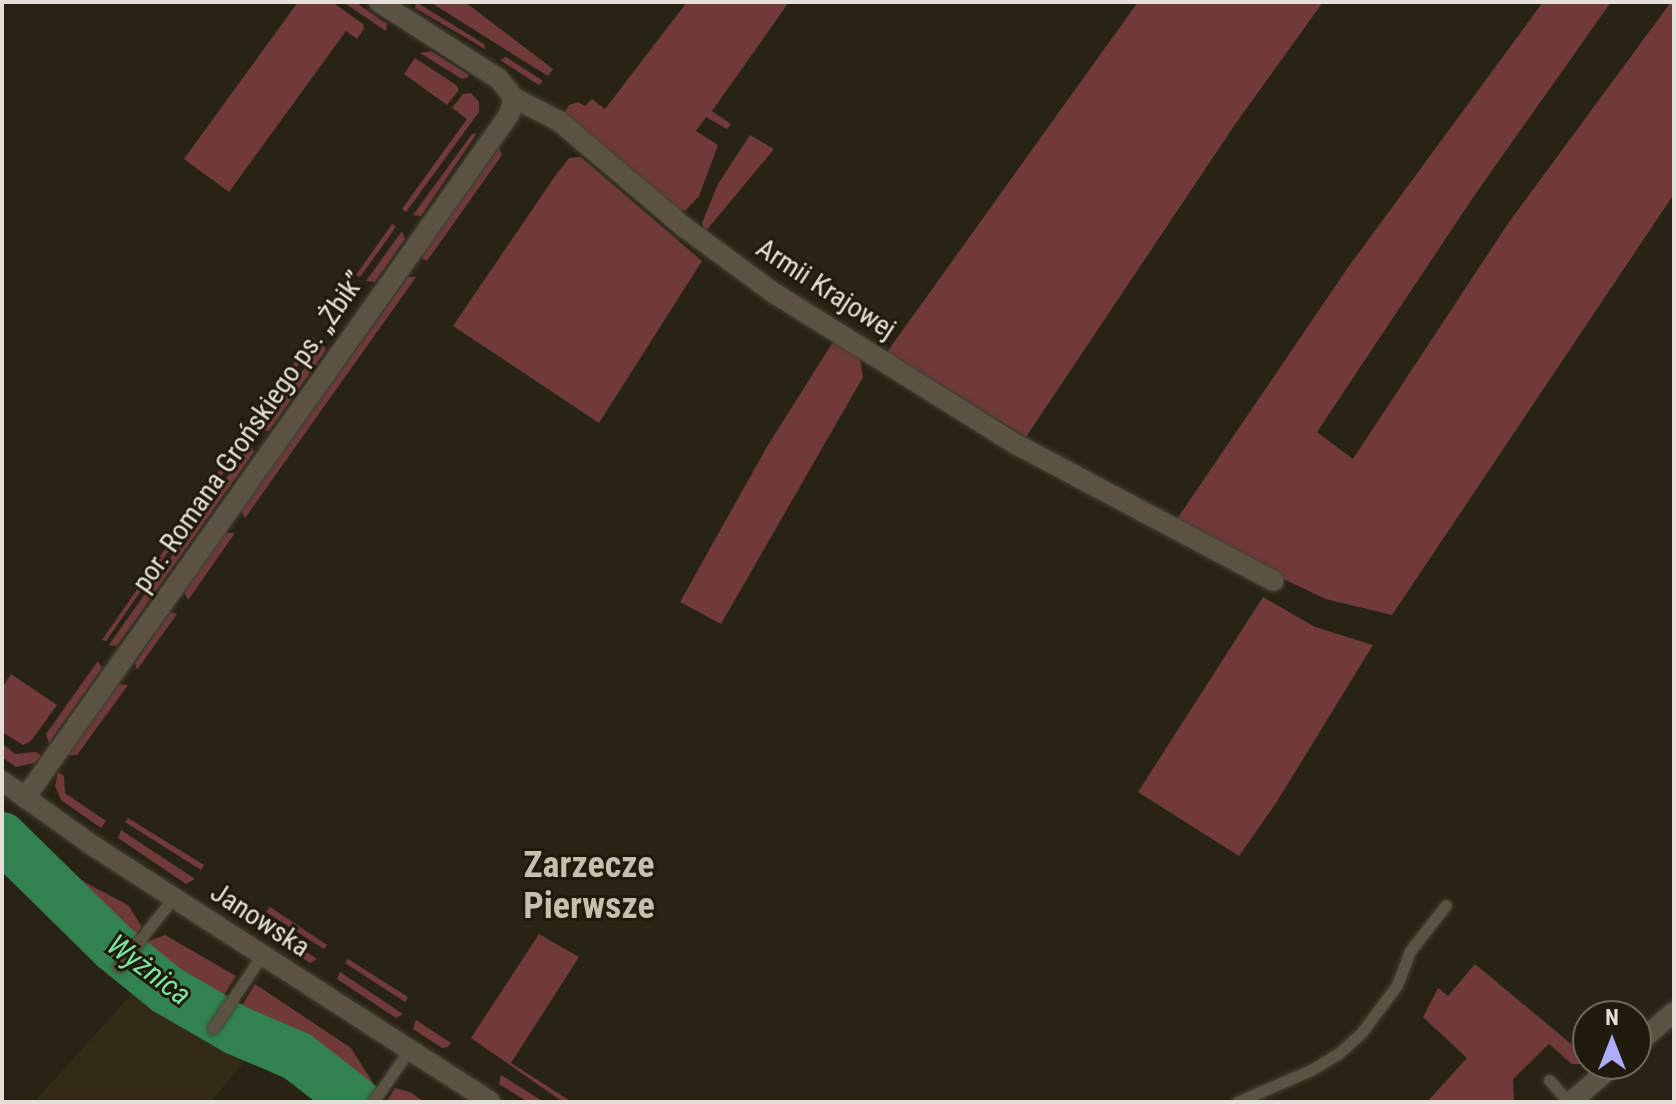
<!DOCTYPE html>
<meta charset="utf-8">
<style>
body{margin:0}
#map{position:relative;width:1676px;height:1104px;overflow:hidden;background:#292316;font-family:"Roboto Condensed",sans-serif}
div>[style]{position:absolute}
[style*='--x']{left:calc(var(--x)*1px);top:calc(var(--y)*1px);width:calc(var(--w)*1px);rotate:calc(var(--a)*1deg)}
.built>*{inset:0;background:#342b17}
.green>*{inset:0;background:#703a3a}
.river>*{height:50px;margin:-25px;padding:0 25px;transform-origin:25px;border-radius:25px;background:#318250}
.roads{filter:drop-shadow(0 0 2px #444035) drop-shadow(0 0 2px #444035)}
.lane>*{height:11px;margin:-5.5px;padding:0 5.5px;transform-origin:5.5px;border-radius:5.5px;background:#5a5344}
.street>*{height:20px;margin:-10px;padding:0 10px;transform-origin:10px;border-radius:10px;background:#5a5344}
.secondary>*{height:20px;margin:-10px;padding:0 10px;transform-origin:10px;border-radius:10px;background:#5a5344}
span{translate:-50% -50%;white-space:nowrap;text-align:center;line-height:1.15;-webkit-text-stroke:6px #201a0c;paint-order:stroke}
.street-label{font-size:28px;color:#e4e0d7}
.water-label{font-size:30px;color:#7ce69f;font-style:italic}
.district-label{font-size:36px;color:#c7bfae;font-weight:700}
.frame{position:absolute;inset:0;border:4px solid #e4e0d7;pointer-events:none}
.north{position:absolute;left:1572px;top:1000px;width:80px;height:80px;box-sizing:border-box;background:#201a0c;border:2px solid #6e695d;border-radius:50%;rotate:0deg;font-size:22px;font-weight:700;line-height:32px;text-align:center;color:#e4e0d7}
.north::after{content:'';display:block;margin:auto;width:28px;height:36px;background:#adaefb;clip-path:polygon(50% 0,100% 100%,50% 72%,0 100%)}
</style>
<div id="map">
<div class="built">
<div style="clip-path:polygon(141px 984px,252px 1053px,210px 1102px,34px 1102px)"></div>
</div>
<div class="green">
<div style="clip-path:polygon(298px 2px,332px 2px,363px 24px,364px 29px,357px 39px,346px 31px,229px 192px,184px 159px)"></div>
<div style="clip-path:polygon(343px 2px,355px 2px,387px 24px,386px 31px)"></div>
<div style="clip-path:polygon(416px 2px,484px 44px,485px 49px,415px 8px)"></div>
<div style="clip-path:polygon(430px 2px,465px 2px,553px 69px,548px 76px)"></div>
<div style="clip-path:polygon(687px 2px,789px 2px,712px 111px,731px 124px,727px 129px,706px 117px,696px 131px,718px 145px,699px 196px,686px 210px,678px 212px,565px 116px,565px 112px,569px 105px,578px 102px,585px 106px,592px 99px,605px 109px)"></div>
<div style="clip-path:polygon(1138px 2px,1323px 2px,1236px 123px,1026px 437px,887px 352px)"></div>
<div style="clip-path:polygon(1543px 2px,1611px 2px,1474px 196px,1317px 432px,1353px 459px,1509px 222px,1671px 2px,1674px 2px,1674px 194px,1392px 615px,1326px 599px,1277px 576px,1177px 519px,1349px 266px)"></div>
<div style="clip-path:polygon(431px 51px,469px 75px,467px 78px,462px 79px,420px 53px)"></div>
<div style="clip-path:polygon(506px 57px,543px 81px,539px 85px,500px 60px)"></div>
<div style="clip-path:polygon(415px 58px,456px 85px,459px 90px,447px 105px,404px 74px)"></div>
<div style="clip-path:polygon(471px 93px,479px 102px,479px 112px,406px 212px,402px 209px,467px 119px,452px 108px,463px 94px)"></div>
<div style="clip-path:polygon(477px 133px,421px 216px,413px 215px,472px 134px)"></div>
<div style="clip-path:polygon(750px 135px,774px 149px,705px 232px,702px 223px,718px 184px)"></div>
<div style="clip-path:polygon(499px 148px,502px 155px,427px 261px,423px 259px,422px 255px)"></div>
<div style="clip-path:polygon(581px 157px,702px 261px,599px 423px,453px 326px,553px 179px,569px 158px)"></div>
<div style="clip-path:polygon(392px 224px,396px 227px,360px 277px,356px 275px)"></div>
<div style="clip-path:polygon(402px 231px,405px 239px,375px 282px,366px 281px)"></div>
<div style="clip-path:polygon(408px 277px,416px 277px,245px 518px,241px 511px)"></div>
<div style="clip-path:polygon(312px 337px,316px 340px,257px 424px,253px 423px)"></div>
<div style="clip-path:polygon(833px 342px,860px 358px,863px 377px,721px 624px,680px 602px,768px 445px)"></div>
<div style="clip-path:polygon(322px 343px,326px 350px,269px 431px,261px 430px)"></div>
<div style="clip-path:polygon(242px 438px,246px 440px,106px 641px,102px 640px)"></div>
<div style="clip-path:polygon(251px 443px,254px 452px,117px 646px,109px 645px)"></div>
<div style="clip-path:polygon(225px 533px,235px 533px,188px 600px,184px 592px)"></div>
<div style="clip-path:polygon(1263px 597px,1315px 627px,1373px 645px,1276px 803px,1239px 856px,1138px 792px)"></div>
<div style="clip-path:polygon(170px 612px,177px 614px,137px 670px,135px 663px)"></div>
<div style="clip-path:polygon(98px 661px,102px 668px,49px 743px,46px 734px)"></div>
<div style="clip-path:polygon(11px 674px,57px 705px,31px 741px,23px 745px,2px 732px,2px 688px)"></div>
<div style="clip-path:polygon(119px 684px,128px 685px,77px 755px,68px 755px)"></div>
<div style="clip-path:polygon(2px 743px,15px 754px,36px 752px,42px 756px,34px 763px,16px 767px,2px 757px)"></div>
<div style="clip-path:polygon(58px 772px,64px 776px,65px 793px,106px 821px,101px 828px,61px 800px,55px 786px)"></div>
<div style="clip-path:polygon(2px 809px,17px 823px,15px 846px,2px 834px)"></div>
<div style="clip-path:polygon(128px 818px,204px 865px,201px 870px,125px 822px)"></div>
<div style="clip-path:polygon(121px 830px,195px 879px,186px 884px,118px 838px)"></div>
<div style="clip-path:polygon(2px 842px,119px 956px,114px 962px,2px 870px)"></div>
<div style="clip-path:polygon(30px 845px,37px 847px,86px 883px,128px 905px,142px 927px,125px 951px,25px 854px)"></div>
<div style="clip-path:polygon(270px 907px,327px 945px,324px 949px,266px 912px)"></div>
<div style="clip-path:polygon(258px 920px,317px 959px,310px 963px,257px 927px)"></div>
<div style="clip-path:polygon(539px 934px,579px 957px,511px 1063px,572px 1102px,563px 1102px,471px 1038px)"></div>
<div style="clip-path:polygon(165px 935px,236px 976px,214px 1011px,171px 988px,136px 962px,149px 941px)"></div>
<div style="clip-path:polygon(348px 959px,408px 997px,405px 1002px,345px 963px)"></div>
<div style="clip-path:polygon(1475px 964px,1588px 1058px,1588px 1064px,1572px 1064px,1549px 1044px,1513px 1079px,1514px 1102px,1427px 1102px,1467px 1058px,1423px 1017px,1438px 988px,1448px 996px)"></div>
<div style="clip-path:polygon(131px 967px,162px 991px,210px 1018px,206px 1024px,141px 984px,127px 972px)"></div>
<div style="clip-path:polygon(340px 972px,403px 1014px,396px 1018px,337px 979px)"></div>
<div style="clip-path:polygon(255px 984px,351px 1048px,375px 1086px,365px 1101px,289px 1044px,232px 1022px)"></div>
<div style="clip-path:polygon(416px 1020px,451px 1043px,448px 1047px,442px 1048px,413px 1029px)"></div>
<div style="clip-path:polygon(228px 1028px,290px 1056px,351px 1102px,330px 1102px,256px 1049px,252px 1053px,223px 1034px)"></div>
<div style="clip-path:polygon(501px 1075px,544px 1102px,528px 1102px,499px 1084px)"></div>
<div style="clip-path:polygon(395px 1088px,410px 1092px,424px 1102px,386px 1102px)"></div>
</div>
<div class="river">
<div style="--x:2;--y:837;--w:157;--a:44.5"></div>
<div style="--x:114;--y:947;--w:68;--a:39.1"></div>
<div style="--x:167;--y:990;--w:80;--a:30.1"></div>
<div style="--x:236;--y:1030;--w:66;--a:23.1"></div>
<div style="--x:297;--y:1056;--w:75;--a:37.9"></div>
</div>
<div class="roads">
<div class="lane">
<div style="--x:119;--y:966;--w:87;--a:-51.5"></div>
<div style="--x:213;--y:1028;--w:88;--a:-56.1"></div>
<div style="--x:1549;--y:1080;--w:30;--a:48"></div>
<div style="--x:373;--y:1102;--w:63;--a:-55.3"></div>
<div style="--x:1237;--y:1102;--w:81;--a:-23.4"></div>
<div style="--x:1311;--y:1070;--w:33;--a:-31"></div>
<div style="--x:1339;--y:1053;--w:31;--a:-42"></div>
<div style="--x:1362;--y:1032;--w:59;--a:-53.3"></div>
<div style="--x:1397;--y:985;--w:36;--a:-69"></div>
<div style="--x:1410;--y:951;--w:58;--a:-52"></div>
</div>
<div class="street">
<div style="--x:379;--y:2;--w:143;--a:32.7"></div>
<div style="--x:499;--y:79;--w:24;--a:52"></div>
<div style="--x:514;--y:98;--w:51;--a:27.1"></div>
<div style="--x:559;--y:121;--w:164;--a:40.3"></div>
<div style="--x:684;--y:227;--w:112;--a:36.3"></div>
<div style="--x:774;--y:293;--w:283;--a:32"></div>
<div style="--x:1014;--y:443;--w:294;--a:28"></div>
<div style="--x:25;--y:798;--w:837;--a:-54.68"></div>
<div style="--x:509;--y:115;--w:18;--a:-74"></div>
<div style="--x:1636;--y:1045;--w:50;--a:-41"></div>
<div style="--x:1571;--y:1102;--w:58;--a:-40.8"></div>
</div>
<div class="secondary">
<div style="--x:2;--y:781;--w:114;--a:35.4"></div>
<div style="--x:95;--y:847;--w:470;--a:32.8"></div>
</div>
</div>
<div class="street-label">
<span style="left:826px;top:289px;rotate:33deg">Armii Krajowej</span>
<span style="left:249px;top:432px;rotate:-55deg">por. Romana Grońskiego ps. „Żbik”</span>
<span style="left:260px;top:920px;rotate:33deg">Janowska</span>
</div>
<div class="water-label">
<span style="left:149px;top:970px;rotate:37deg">Wyżnica</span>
</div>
<div class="district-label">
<span style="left:589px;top:886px">Zarzecze<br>Pierwsze</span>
</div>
<div class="frame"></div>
<div class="north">N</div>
</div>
